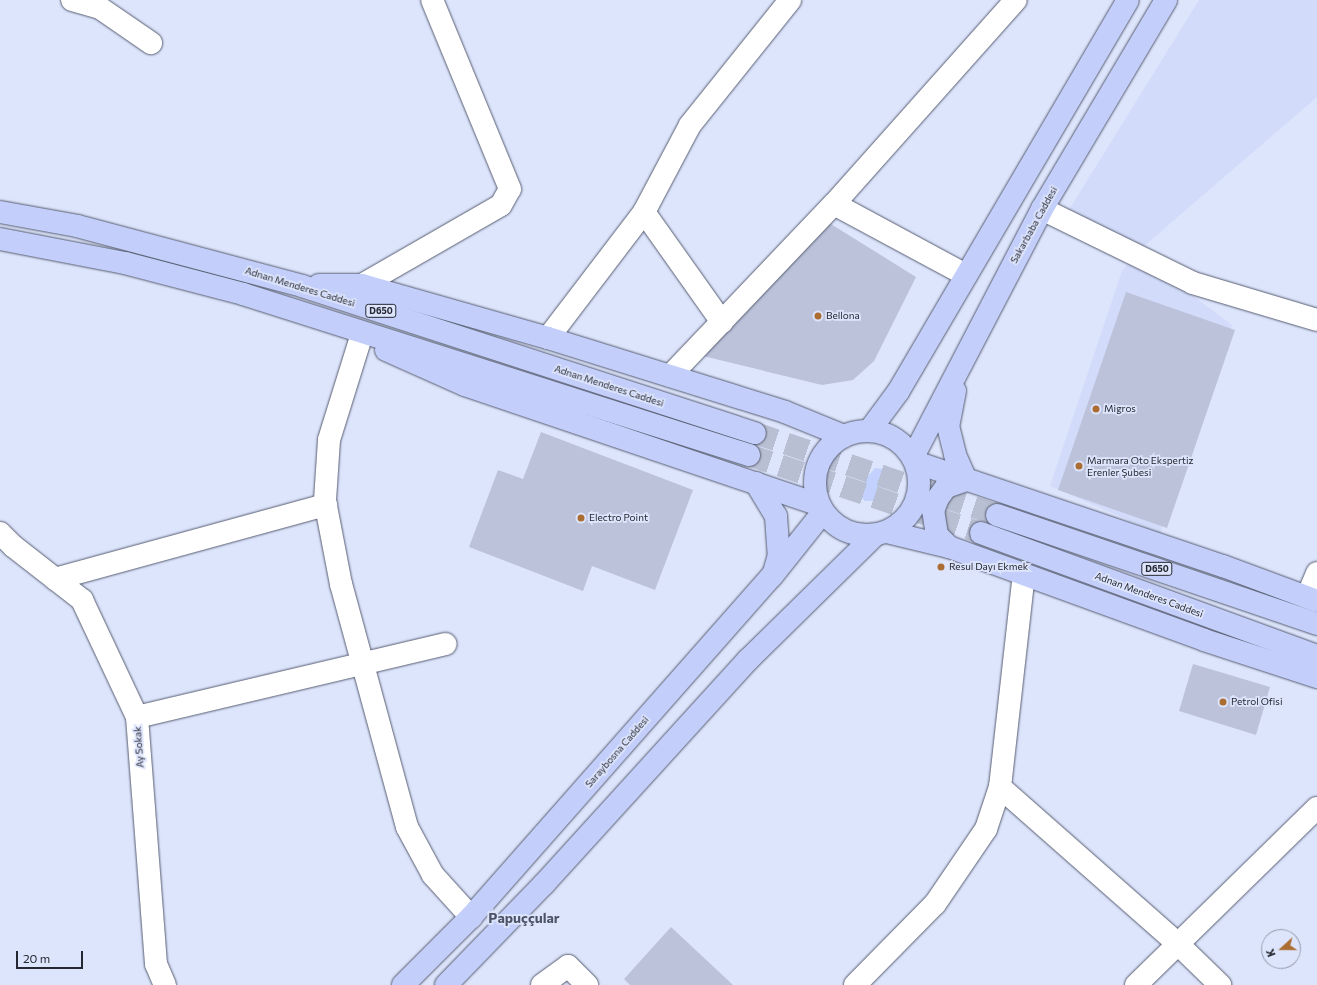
<!DOCTYPE html>
<meta charset="utf-8">
<style>
body{margin:0}
#map{position:relative;width:1317px;height:985px;overflow:hidden;background:#dde5fc;font-family:Commissioner,sans-serif}
div>[style]{position:absolute}
[style*='--x']{left:calc(var(--x)*1px);top:calc(var(--y)*1px);width:calc(var(--w)*1px);rotate:calc(var(--a)*1deg)}
.built>*{inset:0;background:#d2dbf9}
.green>*{inset:0;background:#c3d1ff}
.building>*{inset:0;background:#bbc2d9}
.major-tunnel>*{height:22px;margin-top:-11px;transform-origin:0;background:repeating-linear-gradient(90deg,#b8bfd3 0 22px,transparent 0 33px)}
.roads{filter:drop-shadow(0 0 1px #575d71) drop-shadow(0 0 1px #575d71)}
.minor>*{height:22px;margin:-11px;padding:0 11px;transform-origin:11px;border-radius:11px;background:#fff}
.major>*{height:22px;margin:-11px;padding:0 11px;transform-origin:11px;border-radius:11px;background:#c3cffa}
.major>.ring{margin:-11px;padding:0;box-sizing:content-box;background:none;border:22px solid #c3cffa;border-radius:50%}
.dots>*{width:11px;height:11px;translate:-50% -50%;box-sizing:border-box;border:2px solid #dde5fc;border-radius:50%}
span{translate:-50% -50%;white-space:nowrap;text-align:center;line-height:1.15;-webkit-text-stroke:3.5px #dde5fc;paint-order:stroke}
.shield-label span{padding:1px 3px;background:#dde5fc;border:1px solid;border-radius:3px;-webkit-text-stroke-width:0}
.shield-label{font-size:9px;color:#262831;font-weight:700}
.street-label{font-size:10px;color:#262831}
.poi-label{font-size:10px;color:#262831}
.left{translate:0 -50%;text-align:left}
.district-label{font-size:14px;color:#4d5367;font-weight:700}
.north{position:absolute;left:1261px;top:929px;width:40px;height:40px;box-sizing:border-box;background:#dde5fc;border:1px solid #9499ab;border-radius:50%;rotate:249deg;font-size:11px;font-weight:700;line-height:16px;text-align:center;color:#262831}
.north::after{content:'';display:block;margin:auto;width:14px;height:18px;background:#ab6d32;clip-path:polygon(50% 0,100% 100%,50% 72%,0 100%)}
.scale{position:absolute;left:16px;top:951px;width:67px;height:18px;box-sizing:border-box;border:2px solid #262831;border-top:0;padding-left:5px;font-size:12px;line-height:14px;white-space:nowrap;color:#262831;-webkit-text-stroke:3px #dde5fc;paint-order:stroke}
</style>
<div id="map">
<div class="built">
<div style="clip-path:polygon(1199px 0,1317px 0,1317px 97px,1136px 253px,1232px 325px,1160px 534px,1050px 486px,1122px 271px,1136px 253px,1062px 221px)"></div>
</div>
<div class="green">
<div style="clip-path:polygon(875px 468px,882px 469px,886px 474px,884px 487px,875px 501px,865px 501px,862px 498px,863px 482px)"></div>
</div>
<div class="building">
<div style="clip-path:polygon(826px 221px,916px 277px,874px 361px,853px 380px,822px 385px,703px 356px)"></div>
<div style="clip-path:polygon(1126px 292px,1235px 330px,1167px 528px,1058px 490px)"></div>
<div style="clip-path:polygon(541px 432px,693px 490px,655px 590px,592px 566px,583px 591px,469px 547px,498px 470px,523px 479px)"></div>
<div style="clip-path:polygon(1193px 664px,1270px 687px,1256px 735px,1179px 711px)"></div>
<div style="clip-path:polygon(671px 927px,733px 985px,630px 985px,624px 979px)"></div>
</div>
<div class="major-tunnel">
<div style="--x:755;--y:433;--w:256;--a:18.7"></div>
<div style="--x:749;--y:455;--w:245;--a:18.6"></div>
</div>
<div class="roads">
<div class="minor">
<div style="--x:72;--y:0;--w:29;--a:16"></div>
<div style="--x:100;--y:8;--w:62;--a:34.5"></div>
<div style="--x:834;--y:204;--w:150;--a:28.3"></div>
<div style="--x:1042;--y:209;--w:168;--a:26.1"></div>
<div style="--x:1193;--y:283;--w:129;--a:16.6"></div>
<div style="--x:644;--y:212;--w:135;--a:54.7"></div>
<div style="--x:362;--y:285;--w:160;--a:-29.9"></div>
<div style="--x:501;--y:205;--w:18;--a:-61"></div>
<div style="--x:510;--y:189;--w:204;--a:-112.4"></div>
<div style="--x:361;--y:337;--w:108;--a:107.3"></div>
<div style="--x:329;--y:440;--w:61;--a:93.8"></div>
<div style="--x:325;--y:501;--w:85;--a:79.1"></div>
<div style="--x:341;--y:584;--w:252;--a:74.8"></div>
<div style="--x:407;--y:827;--w:55;--a:61.6"></div>
<div style="--x:433;--y:875;--w:57;--a:47.9"></div>
<div style="--x:548;--y:338;--w:158;--a:-52.7"></div>
<div style="--x:644;--y:212;--w:98;--a:-62.1"></div>
<div style="--x:690;--y:125;--w:160;--a:-51.3"></div>
<div style="--x:670;--y:376;--w:238;--a:-46.4"></div>
<div style="--x:834;--y:204;--w:273;--a:-48.3"></div>
<div style="--x:0;--y:533;--w:18;--a:45"></div>
<div style="--x:13;--y:546;--w:88;--a:38"></div>
<div style="--x:82;--y:600;--w:129;--a:64.8"></div>
<div style="--x:137;--y:717;--w:248;--a:85.6"></div>
<div style="--x:156;--y:964;--w:23;--a:67"></div>
<div style="--x:55;--y:579;--w:281;--a:-15.3"></div>
<div style="--x:1307;--y:597;--w:26;--a:-67"></div>
<div style="--x:137;--y:717;--w:317;--a:-13.3"></div>
<div style="--x:1000;--y:787;--w:237;--a:41.4"></div>
<div style="--x:1178;--y:944;--w:59;--a:44.3"></div>
<div style="--x:542;--y:985;--w:32;--a:-36"></div>
<div style="--x:568;--y:966;--w:27;--a:45"></div>
<div style="--x:855;--y:985;--w:114;--a:-45.4"></div>
<div style="--x:935;--y:904;--w:91;--a:-55.8"></div>
<div style="--x:986;--y:829;--w:44;--a:-71.6"></div>
<div style="--x:1000;--y:787;--w:214;--a:-83.6"></div>
<div style="--x:1136;--y:985;--w:253;--a:-44.4"></div>
</div>
<div class="major">
<div style="--x:0;--y:212;--w:78;--a:10.3"></div>
<div style="--x:77;--y:226;--w:233;--a:14.9"></div>
<div style="--x:302;--y:286;--w:476;--a:18"></div>
<div style="--x:0;--y:239;--w:127;--a:10.9"></div>
<div style="--x:125;--y:263;--w:122;--a:14.7"></div>
<div style="--x:243;--y:294;--w:531;--a:17.65"></div>
<div style="--x:319;--y:285;--w:43;--a:0"></div>
<div style="--x:362;--y:285;--w:193;--a:15.9"></div>
<div style="--x:548;--y:338;--w:248;--a:17.3"></div>
<div style="--x:785;--y:412;--w:64;--a:22.1"></div>
<div style="--x:386;--y:350;--w:86;--a:23.9"></div>
<div style="--x:465;--y:385;--w:374;--a:18.7"></div>
<div style="--x:955;--y:391;--w:36;--a:101"></div>
<div style="--x:948;--y:426;--w:30;--a:76"></div>
<div style="--x:955;--y:455;--w:27;--a:66"></div>
<div class="ring" style="left:815px;top:431px;width:82px;height:82px"></div>
<div style="--x:869;--y:431;--w:49;--a:-53.4"></div>
<div style="--x:898;--y:392;--w:454;--a:-59.6"></div>
<div style="--x:913;--y:457;--w:280;--a:-62.5"></div>
<div style="--x:1042;--y:209;--w:243;--a:-59.3"></div>
<div style="--x:915;--y:462;--w:325;--a:18.7"></div>
<div style="--x:1223;--y:566;--w:100;--a:20.4"></div>
<div style="--x:756;--y:483;--w:39;--a:59"></div>
<div style="--x:776;--y:516;--w:39;--a:86"></div>
<div style="--x:779;--y:555;--w:18;--a:106"></div>
<div style="--x:997;--y:515;--w:338;--a:18.8"></div>
<div style="--x:887;--y:532;--w:64;--a:13.6"></div>
<div style="--x:949;--y:547;--w:271;--a:20"></div>
<div style="--x:1204;--y:640;--w:119;--a:18.1"></div>
<div style="--x:981;--y:533;--w:358;--a:20.1"></div>
<div style="--x:949;--y:547;--w:17;--a:-135"></div>
<div style="--x:937;--y:535;--w:24;--a:-99"></div>
<div style="--x:933;--y:511;--w:14;--a:-69"></div>
<div style="--x:938;--y:498;--w:14;--a:-54"></div>
<div style="--x:946;--y:487;--w:21;--a:-19"></div>
<div style="--x:403;--y:985;--w:96;--a:-45"></div>
<div style="--x:471;--y:917;--w:455;--a:-48.6"></div>
<div style="--x:772;--y:576;--w:82;--a:-51.4"></div>
<div style="--x:446;--y:985;--w:141;--a:-45.9"></div>
<div style="--x:544;--y:884;--w:303;--a:-47.7"></div>
<div style="--x:748;--y:660;--w:178;--a:-44.5"></div>
</div>
</div>
<div class="dots">
<div style="left:818px;top:316px;background:#ab6d32"></div>
<div style="left:1096px;top:409px;background:#ab6d32"></div>
<div style="left:1079px;top:466px;background:#ab6d32"></div>
<div style="left:581px;top:518px;background:#ab6d32"></div>
<div style="left:941px;top:567px;background:#ab6d32"></div>
<div style="left:1223px;top:702px;background:#ab6d32"></div>
</div>
<div class="shield-label">
<span style="left:381px;top:311px">D650</span>
<span style="left:1157px;top:569px">D650</span>
</div>
<div class="street-label">
<span style="left:1034px;top:225px;rotate:-61deg">Sakarbaba Caddesi</span>
<span style="left:300px;top:287px;rotate:17deg">Adnan Menderes Caddesi</span>
<span style="left:609px;top:386px;rotate:18deg">Adnan Menderes Caddesi</span>
<span style="left:1149px;top:595px;rotate:20deg">Adnan Menderes Caddesi</span>
<span style="left:139px;top:747px;rotate:-94deg">Ay Sokak</span>
<span style="left:617px;top:752px;rotate:-49deg">Saraybosna Caddesi</span>
</div>
<div class="poi-label">
<span class="left" style="left:826px;top:316px">Bellona</span>
<span class="left" style="left:1104px;top:409px">Migros</span>
<span class="left" style="left:1087px;top:466px">Marmara Oto Ekspertiz<br>Erenler Şubesi</span>
<span class="left" style="left:589px;top:518px">Electro Point</span>
<span class="left" style="left:949px;top:567px">Resul Dayı Ekmek</span>
<span class="left" style="left:1231px;top:702px">Petrol Ofisi</span>
</div>
<div class="district-label">
<span style="left:524px;top:918px">Papuççular</span>
</div>
<div class="north">K</div>
<div class="scale">20 m</div>
</div>
